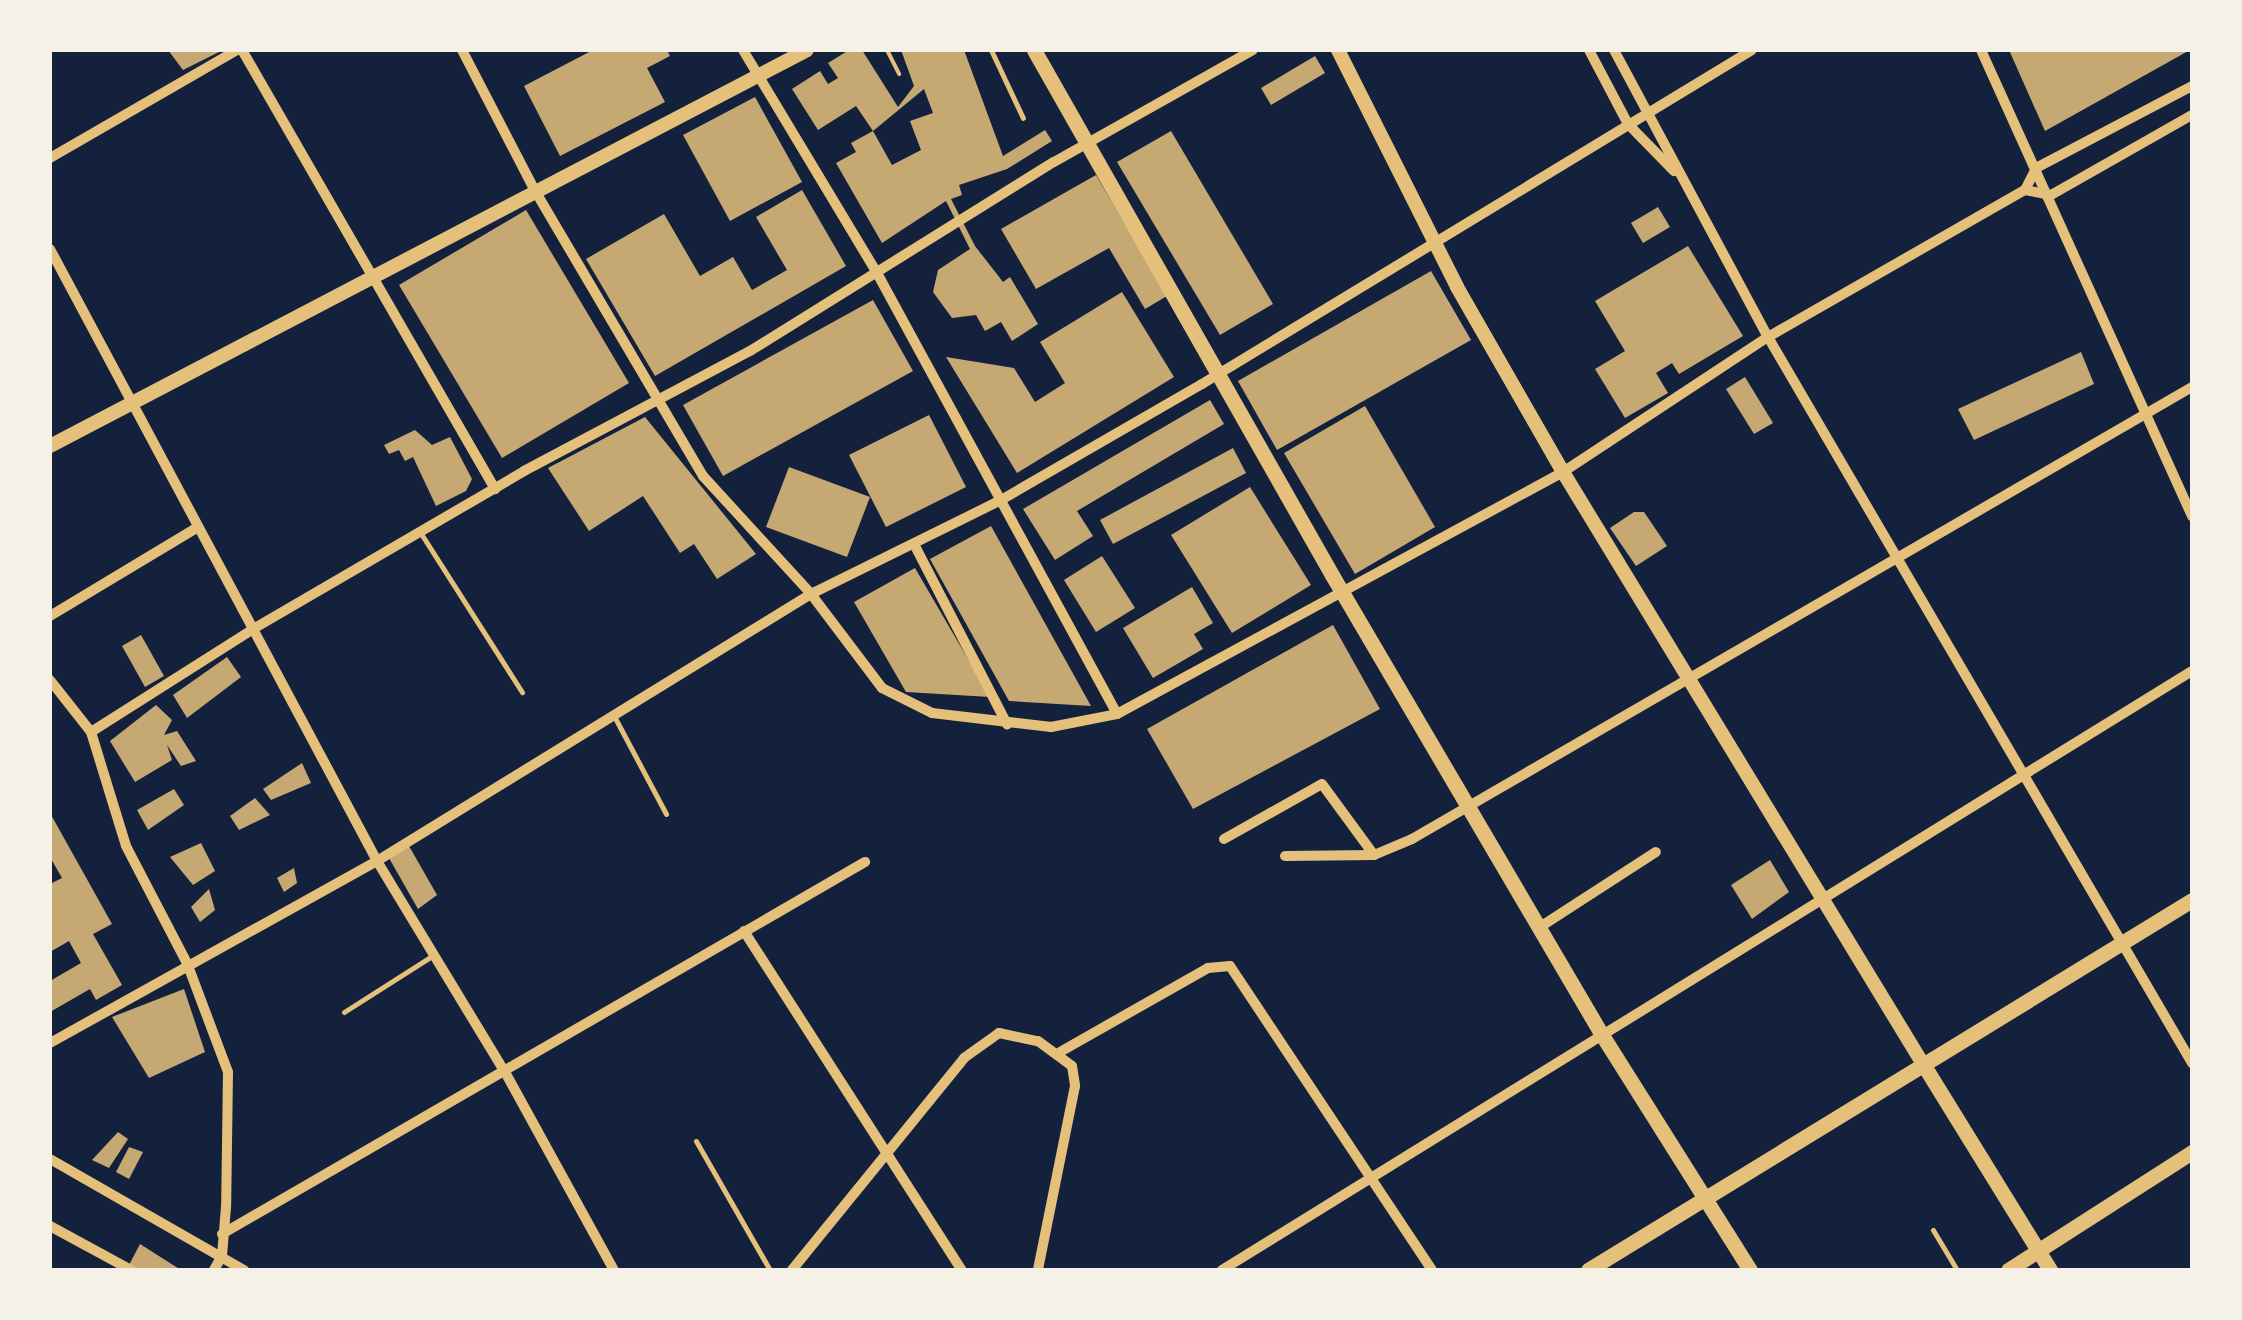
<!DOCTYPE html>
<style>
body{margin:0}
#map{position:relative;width:2242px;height:1320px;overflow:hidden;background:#14213d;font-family:"Exo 2",sans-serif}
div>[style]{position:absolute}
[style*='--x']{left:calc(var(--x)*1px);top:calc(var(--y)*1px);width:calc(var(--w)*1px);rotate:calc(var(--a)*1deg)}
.building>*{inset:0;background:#c6a872}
.path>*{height:4px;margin:-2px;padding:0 2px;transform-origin:2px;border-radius:2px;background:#e5c07b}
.service>*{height:5px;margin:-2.5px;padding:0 2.5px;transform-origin:2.5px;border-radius:2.5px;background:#e5c07b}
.minor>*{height:10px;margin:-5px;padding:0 5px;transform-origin:5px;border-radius:5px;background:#e5c07b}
.tertiary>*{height:14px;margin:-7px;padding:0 7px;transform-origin:7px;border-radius:7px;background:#e5c07b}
.secondary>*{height:15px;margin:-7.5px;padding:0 7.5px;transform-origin:7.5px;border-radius:7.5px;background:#e5c07b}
span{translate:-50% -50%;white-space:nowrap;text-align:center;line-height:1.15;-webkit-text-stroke:10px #f6f1e7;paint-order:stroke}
.frame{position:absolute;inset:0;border:52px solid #f6f1e7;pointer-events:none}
</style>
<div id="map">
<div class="building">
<div style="clip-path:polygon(168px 50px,223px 50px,183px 70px)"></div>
<div style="clip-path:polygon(593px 50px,667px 50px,670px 56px,647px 68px,665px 102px,560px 156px,524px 86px)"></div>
<div style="clip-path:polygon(849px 50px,862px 50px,898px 107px,914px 86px,901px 50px,964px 50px,1003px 156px,1045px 130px,1052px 141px,1007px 169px,959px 185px,962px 195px,951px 199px,975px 246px,1003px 282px,1010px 277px,1038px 324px,1012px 341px,1001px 322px,985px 331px,976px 315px,952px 318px,933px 292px,938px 270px,970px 249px,946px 201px,882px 243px,836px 163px,856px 152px,851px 143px,873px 131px,892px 165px,921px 150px,910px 121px,933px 113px,924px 89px,873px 131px,856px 106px,818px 130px,792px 89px,820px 71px,828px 84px,838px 78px,828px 63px)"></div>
<div style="clip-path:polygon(2009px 50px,2190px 50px,2045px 131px)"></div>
<div style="clip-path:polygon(1315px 56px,1325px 73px,1271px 105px,1261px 88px)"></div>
<div style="clip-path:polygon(755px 97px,802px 182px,730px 221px,683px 135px)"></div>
<div style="clip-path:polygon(1171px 131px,1273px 304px,1220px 335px,1117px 162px)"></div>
<div style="clip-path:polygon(1096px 175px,1167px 296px,1145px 309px,1109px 248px,1036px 289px,1001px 229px)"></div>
<div style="clip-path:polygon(802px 190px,846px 266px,655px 376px,586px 259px,664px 214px,700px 276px,733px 257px,752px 290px,787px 270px,756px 217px)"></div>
<div style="clip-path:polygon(1658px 207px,1670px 227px,1643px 243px,1631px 223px)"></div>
<div style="clip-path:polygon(526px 210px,629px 383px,502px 458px,399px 285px)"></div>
<div style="clip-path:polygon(1688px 246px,1743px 336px,1679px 374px,1672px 363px,1656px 373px,1668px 393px,1625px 418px,1595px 369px,1625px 351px,1595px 301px)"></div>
<div style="clip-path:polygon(1431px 271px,1471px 340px,1277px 450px,1238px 381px)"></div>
<div style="clip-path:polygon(1122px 292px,1174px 377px,1017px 473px,946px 357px,1014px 368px,1035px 402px,1065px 383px,1040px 342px)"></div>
<div style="clip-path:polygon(873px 300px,913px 371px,723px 476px,683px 405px)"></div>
<div style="clip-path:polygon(2081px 352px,2094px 384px,1974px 440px,1958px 409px)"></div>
<div style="clip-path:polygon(1745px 377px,1773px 423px,1754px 434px,1726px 389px)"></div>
<div style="clip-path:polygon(1210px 400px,1224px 424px,1077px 511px,1093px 536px,1055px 560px,1023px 509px)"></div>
<div style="clip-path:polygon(1365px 406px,1435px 527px,1355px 574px,1284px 453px)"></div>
<div style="clip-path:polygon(929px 415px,966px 487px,886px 527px,849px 455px)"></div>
<div style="clip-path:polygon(645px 417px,756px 554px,717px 579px,694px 544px,680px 553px,643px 496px,589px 531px,548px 468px)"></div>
<div style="clip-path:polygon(415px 430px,432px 445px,450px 437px,472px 479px,466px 491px,436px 506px,413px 457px,405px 461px,399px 450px,389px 454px,384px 445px)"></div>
<div style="clip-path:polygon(1233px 448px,1246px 473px,1113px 544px,1100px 520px)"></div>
<div style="clip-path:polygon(789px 467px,870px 497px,847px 557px,766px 527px)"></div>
<div style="clip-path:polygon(1250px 487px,1311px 585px,1232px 633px,1171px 535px)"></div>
<div style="clip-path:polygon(1634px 512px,1644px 512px,1667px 546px,1636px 566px,1610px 528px)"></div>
<div style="clip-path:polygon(991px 526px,1091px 706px,1009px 701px,930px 559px)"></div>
<div style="clip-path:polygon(1102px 556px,1135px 608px,1096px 632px,1064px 580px)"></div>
<div style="clip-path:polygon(915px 568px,990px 697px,906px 692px,854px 602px)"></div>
<div style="clip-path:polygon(1192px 587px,1213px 623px,1194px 634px,1203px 649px,1153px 678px,1123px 628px)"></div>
<div style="clip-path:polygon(1333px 625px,1380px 709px,1193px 809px,1147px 729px)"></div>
<div style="clip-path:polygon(141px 635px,164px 676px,145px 687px,122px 646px)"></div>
<div style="clip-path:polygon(227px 657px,241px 677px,187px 718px,173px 695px)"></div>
<div style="clip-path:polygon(156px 705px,172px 720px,164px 735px,177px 731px,196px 761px,181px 766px,167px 745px,172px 760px,135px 782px,110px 741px)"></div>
<div style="clip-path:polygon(302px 763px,311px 783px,271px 800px,263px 789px)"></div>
<div style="clip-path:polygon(174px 789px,184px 805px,148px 830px,137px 810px)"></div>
<div style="clip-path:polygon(255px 798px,270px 815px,239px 830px,230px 816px)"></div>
<div style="clip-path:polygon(50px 813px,112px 924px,93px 934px,122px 985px,96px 1000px,90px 989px,50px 1012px,50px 981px,81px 963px,69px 941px,50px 952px,50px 884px,62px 878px,50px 857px)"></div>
<div style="clip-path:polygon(201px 843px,215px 871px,193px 885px,170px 857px)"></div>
<div style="clip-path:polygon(409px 846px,437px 895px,418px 909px,389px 858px)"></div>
<div style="clip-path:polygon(1770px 860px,1789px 892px,1752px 919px,1731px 885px)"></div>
<div style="clip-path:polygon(294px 868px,297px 883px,284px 892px,277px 878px)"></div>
<div style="clip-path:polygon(209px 889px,215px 910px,200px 922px,191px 907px)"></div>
<div style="clip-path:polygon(184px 989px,205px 1052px,149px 1078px,112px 1017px)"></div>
<div style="clip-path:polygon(118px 1132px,128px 1139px,109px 1168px,92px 1160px)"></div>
<div style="clip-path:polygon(129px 1147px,143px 1152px,129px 1179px,116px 1172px)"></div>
<div style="clip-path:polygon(140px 1244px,181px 1270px,136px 1270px,129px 1265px)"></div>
</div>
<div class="path">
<div style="--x:887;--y:50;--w:27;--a:63"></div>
</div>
<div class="service">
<div style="--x:991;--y:50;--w:75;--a:64.8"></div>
<div style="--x:420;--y:532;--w:190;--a:57.5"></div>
<div style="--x:614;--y:716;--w:111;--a:62"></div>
<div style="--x:344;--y:1012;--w:104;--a:-32.5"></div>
<div style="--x:696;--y:1141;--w:149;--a:60.2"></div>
<div style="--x:1933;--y:1230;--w:47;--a:59"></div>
</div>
<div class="minor">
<div style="--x:242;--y:50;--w:507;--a:60.04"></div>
<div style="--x:462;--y:50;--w:157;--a:62.6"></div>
<div style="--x:534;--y:189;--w:333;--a:59.5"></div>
<div style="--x:703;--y:476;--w:160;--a:47.5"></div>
<div style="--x:811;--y:594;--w:118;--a:52.9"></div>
<div style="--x:882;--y:688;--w:56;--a:26.6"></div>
<div style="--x:932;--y:713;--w:120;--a:6.7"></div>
<div style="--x:1051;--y:727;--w:67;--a:-11.1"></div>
<div style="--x:1117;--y:714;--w:507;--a:-28.48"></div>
<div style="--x:1563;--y:472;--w:245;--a:-33.4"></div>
<div style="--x:1768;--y:337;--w:296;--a:-29.8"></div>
<div style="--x:2025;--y:190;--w:25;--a:-63"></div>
<div style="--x:2036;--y:168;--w:176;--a:-27.7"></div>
<div style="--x:743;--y:50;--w:260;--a:59"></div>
<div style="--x:877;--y:273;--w:502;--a:61.44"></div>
<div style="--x:1589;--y:50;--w:84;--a:62.2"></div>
<div style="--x:1628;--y:124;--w:66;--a:45.6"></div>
<div style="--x:1614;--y:50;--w:326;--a:61.8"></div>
<div style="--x:1768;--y:337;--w:841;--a:59.71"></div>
<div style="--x:1981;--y:50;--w:512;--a:65.64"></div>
<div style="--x:50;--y:158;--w:216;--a:-30"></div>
<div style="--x:2025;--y:190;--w:26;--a:11"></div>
<div style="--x:2051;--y:195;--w:162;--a:-29.6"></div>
<div style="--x:50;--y:249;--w:694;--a:61.88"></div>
<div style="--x:377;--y:861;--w:247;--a:58.8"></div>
<div style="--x:505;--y:1072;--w:226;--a:61.2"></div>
<div style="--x:914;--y:544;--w:203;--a:62.7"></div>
<div style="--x:50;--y:616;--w:173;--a:-31"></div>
<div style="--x:50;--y:680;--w:66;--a:51.7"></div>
<div style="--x:91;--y:732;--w:119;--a:72.9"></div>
<div style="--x:126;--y:846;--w:132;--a:62.5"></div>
<div style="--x:187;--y:963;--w:116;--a:69.4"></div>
<div style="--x:228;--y:1072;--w:135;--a:90.8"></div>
<div style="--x:226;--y:1207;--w:49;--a:94.7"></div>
<div style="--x:222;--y:1256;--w:16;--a:120"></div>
<div style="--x:91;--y:732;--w:192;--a:-32.4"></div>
<div style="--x:253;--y:629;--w:314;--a:-30.2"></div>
<div style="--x:524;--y:471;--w:256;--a:-28"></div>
<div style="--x:750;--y:351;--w:358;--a:-31.9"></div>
<div style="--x:1054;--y:162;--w:228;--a:-29.4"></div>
<div style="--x:1224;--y:839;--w:112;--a:-29.3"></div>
<div style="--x:1322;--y:784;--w:88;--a:53.8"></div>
<div style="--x:1285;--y:856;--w:89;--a:-0.6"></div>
<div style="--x:1374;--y:855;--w:41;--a:-22.8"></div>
<div style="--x:1412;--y:839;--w:902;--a:-30.09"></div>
<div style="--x:1540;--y:927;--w:138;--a:-32.9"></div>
<div style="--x:744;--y:931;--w:403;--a:57.3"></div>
<div style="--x:50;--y:1043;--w:374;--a:-29.1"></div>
<div style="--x:377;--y:861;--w:510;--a:-31.6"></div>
<div style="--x:811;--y:594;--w:212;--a:-26.3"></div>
<div style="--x:1001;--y:500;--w:232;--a:-30"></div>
<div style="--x:1202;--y:384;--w:643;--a:-31.27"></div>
<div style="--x:1060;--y:1052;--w:170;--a:-29.6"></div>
<div style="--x:1208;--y:968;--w:22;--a:-5"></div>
<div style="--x:1230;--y:966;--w:365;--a:56.4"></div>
<div style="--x:50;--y:1159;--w:224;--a:29.8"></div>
<div style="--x:50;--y:1226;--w:92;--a:28.5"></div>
<div style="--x:222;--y:1234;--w:743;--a:-30.05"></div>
<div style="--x:792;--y:1270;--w:273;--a:-50.9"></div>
<div style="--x:964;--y:1058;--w:43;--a:-35.5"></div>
<div style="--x:999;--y:1033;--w:40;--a:12"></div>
<div style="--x:1038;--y:1041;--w:42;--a:36.3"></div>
<div style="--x:1072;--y:1066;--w:20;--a:81"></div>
<div style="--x:1075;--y:1086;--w:188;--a:101.4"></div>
<div style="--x:1222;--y:1270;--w:1140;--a:-31.7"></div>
</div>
<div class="tertiary">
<div style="--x:1338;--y:50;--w:265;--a:63.3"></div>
<div style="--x:1457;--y:287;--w:213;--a:60.2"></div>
<div style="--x:1563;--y:472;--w:693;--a:58.7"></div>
<div style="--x:50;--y:446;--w:854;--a:-27.61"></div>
</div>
<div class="secondary">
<div style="--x:1034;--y:50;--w:604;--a:60.42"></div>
<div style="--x:1332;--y:575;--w:533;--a:59.59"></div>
<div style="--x:1602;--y:1035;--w:278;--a:57.8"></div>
<div style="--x:1923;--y:1064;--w:242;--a:58.3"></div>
<div style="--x:1588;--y:1270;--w:708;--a:-31.49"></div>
<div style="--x:2008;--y:1270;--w:219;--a:-32.7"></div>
</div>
<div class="frame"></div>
</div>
